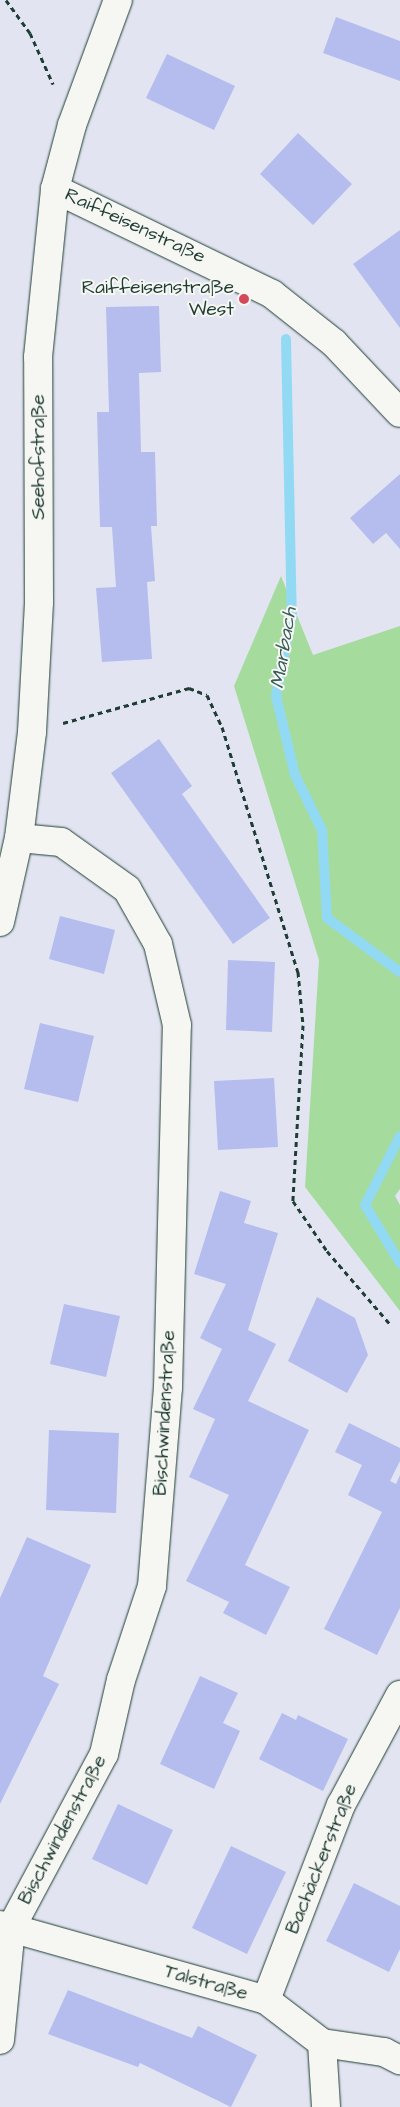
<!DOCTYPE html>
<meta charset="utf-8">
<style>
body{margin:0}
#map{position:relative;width:400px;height:2107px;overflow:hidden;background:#e2e5f1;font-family:"Architects Daughter",sans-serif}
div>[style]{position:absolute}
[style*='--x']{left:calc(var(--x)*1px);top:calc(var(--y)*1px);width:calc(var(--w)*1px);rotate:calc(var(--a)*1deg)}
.green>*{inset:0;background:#a6db9e}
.stream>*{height:10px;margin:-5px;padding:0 5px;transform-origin:5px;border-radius:5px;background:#92daf4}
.building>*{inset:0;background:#b4bdee}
.path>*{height:3px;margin-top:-1.5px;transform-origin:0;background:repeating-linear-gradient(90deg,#1f3d34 0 5px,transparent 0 9px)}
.roads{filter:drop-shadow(0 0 1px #1f3d34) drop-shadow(0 0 1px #1f3d34)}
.minor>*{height:28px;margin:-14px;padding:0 14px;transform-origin:14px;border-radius:14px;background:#f6f6f2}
.dots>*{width:14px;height:14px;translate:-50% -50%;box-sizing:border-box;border:2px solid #f6f6f2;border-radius:50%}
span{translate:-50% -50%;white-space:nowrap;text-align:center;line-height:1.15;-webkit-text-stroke:4px #f6f6f2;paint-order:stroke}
.street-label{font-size:19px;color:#1f3d34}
.poi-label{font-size:19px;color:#1f3d34}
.right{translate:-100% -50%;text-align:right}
.water-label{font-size:20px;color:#365c5a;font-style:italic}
</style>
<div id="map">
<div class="green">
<div style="clip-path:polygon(281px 576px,313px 655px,400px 626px,400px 1189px,395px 1196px,400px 1205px,400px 1311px,305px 1187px,319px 960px,234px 686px)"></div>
</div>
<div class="stream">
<div style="--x:286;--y:339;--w:276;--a:88.8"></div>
<div style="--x:292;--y:615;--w:83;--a:101.2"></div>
<div style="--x:276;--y:696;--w:81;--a:76.5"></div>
<div style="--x:295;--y:775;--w:61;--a:63.9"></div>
<div style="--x:322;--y:830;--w:88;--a:86.7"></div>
<div style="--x:327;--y:918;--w:91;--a:36.5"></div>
<div style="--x:400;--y:1136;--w:77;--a:116.9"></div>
<div style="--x:365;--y:1205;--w:68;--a:58.9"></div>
</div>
<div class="building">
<div style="clip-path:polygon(336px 17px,400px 41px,400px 81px,323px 53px)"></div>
<div style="clip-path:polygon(167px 54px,235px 86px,214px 130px,146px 98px)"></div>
<div style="clip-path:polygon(298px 133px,352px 184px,313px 225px,260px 174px)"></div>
<div style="clip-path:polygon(400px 230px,400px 328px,353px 264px)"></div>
<div style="clip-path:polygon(159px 306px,161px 372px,139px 373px,141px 452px,155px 452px,157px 526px,151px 526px,155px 581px,147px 582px,152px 659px,102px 662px,96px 588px,116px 587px,112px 527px,100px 527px,97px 412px,109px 412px,106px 307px)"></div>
<div style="clip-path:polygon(400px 474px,400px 549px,386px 533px,373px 544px,350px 518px)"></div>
<div style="clip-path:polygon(159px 739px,192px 786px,182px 794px,270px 918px,233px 944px,111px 773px)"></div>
<div style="clip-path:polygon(60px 916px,115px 930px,104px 974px,49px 959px)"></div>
<div style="clip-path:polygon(228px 960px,275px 962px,272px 1032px,226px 1030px)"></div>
<div style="clip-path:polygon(40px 1023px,94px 1036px,78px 1102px,24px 1089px)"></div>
<div style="clip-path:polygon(274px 1078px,278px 1147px,218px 1150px,214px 1081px)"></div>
<div style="clip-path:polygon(220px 1191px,251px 1201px,244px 1223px,278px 1233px,248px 1330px,276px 1344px,248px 1401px,309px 1430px,245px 1565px,290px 1587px,266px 1635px,223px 1613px,229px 1602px,186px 1581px,229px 1495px,189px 1477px,215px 1419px,193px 1409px,222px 1349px,200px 1338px,226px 1284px,194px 1274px)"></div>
<div style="clip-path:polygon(317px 1297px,355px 1318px,368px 1355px,347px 1393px,288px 1361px)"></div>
<div style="clip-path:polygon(64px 1304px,120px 1316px,106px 1377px,50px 1364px)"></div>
<div style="clip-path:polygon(349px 1423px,400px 1448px,400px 1461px,390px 1481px,396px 1484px,400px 1475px,400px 1608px,377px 1655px,324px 1629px,382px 1512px,348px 1495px,362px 1465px,335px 1452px)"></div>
<div style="clip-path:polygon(49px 1430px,119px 1433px,116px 1513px,46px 1510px)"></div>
<div style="clip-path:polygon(27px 1537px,91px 1565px,43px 1676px,59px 1684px,0 1804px,0 1598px)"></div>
<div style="clip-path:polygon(200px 1676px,238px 1693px,223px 1723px,240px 1731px,214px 1789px,160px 1764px)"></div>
<div style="clip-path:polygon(282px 1713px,296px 1720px,298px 1715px,348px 1739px,323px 1791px,259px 1759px)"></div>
<div style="clip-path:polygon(118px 1804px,173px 1830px,147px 1885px,92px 1859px)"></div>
<div style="clip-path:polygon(231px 1846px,286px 1872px,247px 1954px,192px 1928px)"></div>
<div style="clip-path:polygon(354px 1883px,400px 1906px,400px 1949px,389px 1972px,326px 1941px)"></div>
<div style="clip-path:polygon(68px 1990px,192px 2038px,198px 2026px,257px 2055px,231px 2107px,140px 2063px,138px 2067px,48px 2034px)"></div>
</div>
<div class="path">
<div style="--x:6;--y:0;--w:41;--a:54"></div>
<div style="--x:30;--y:33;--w:56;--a:65.7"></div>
<div style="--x:63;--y:723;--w:131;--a:-15.5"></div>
<div style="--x:189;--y:688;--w:19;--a:21"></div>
<div style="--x:207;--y:695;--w:35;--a:65"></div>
<div style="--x:222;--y:727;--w:257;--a:72.8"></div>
<div style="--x:298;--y:972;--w:53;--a:84.6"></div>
<div style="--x:303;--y:1025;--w:176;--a:93.3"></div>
<div style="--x:293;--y:1201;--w:60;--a:55.8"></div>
<div style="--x:327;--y:1251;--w:96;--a:49.2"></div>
</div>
<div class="roads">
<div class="minor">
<div style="--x:55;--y:189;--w:241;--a:25.8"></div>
<div style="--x:272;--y:294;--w:79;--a:38.3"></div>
<div style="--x:334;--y:343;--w:96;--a:46.7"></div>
<div style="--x:0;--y:922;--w:86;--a:-77.3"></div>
<div style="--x:19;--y:838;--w:107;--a:-83"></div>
<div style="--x:32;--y:732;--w:130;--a:-86.9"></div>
<div style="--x:39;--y:602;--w:245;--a:-90.2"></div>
<div style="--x:38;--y:357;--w:169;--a:-84.2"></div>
<div style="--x:55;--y:189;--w:66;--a:-75.1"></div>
<div style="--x:72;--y:125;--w:133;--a:-69.8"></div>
<div style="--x:0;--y:1925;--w:276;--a:15.7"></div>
<div style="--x:266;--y:2000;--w:71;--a:37.5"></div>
<div style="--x:322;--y:2043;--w:63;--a:8.3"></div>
<div style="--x:384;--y:2052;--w:18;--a:27"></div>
<div style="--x:266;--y:2000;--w:209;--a:-69"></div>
<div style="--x:341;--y:1805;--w:125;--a:-61.8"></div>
<div style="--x:0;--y:2040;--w:113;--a:-84.4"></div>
<div style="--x:11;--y:1928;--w:197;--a:-61.9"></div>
<div style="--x:104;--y:1754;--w:76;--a:-77.1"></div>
<div style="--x:121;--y:1680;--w:99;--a:-71.7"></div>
<div style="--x:152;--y:1586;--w:199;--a:-85.4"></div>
<div style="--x:168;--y:1388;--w:363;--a:-88.6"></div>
<div style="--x:177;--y:1025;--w:83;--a:-103.2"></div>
<div style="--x:158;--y:944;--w:63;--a:-119.4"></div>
<div style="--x:127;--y:889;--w:81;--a:-144.5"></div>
<div style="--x:61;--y:842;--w:42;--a:-174.6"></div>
<div style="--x:322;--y:2043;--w:64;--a:86.4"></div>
</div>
</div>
<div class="dots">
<div style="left:244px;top:299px;background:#d1495b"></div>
</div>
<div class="street-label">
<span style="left:135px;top:226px;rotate:25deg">Raiffeisenstraße</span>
<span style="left:39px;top:457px;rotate:-90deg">Seehofstraße</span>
<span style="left:165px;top:1413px;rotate:-87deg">Bischwindenstraße</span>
<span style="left:63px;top:1830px;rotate:-62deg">Bischwindenstraße</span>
<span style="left:322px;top:1859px;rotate:-68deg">Bachäckerstraße</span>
<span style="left:206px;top:1983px;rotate:16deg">Talstraße</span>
</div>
<div class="poi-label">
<span class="right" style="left:234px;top:299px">Raiffeisenstraße<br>West</span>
</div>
<div class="water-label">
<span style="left:284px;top:648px;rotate:-81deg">Marbach</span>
</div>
</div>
